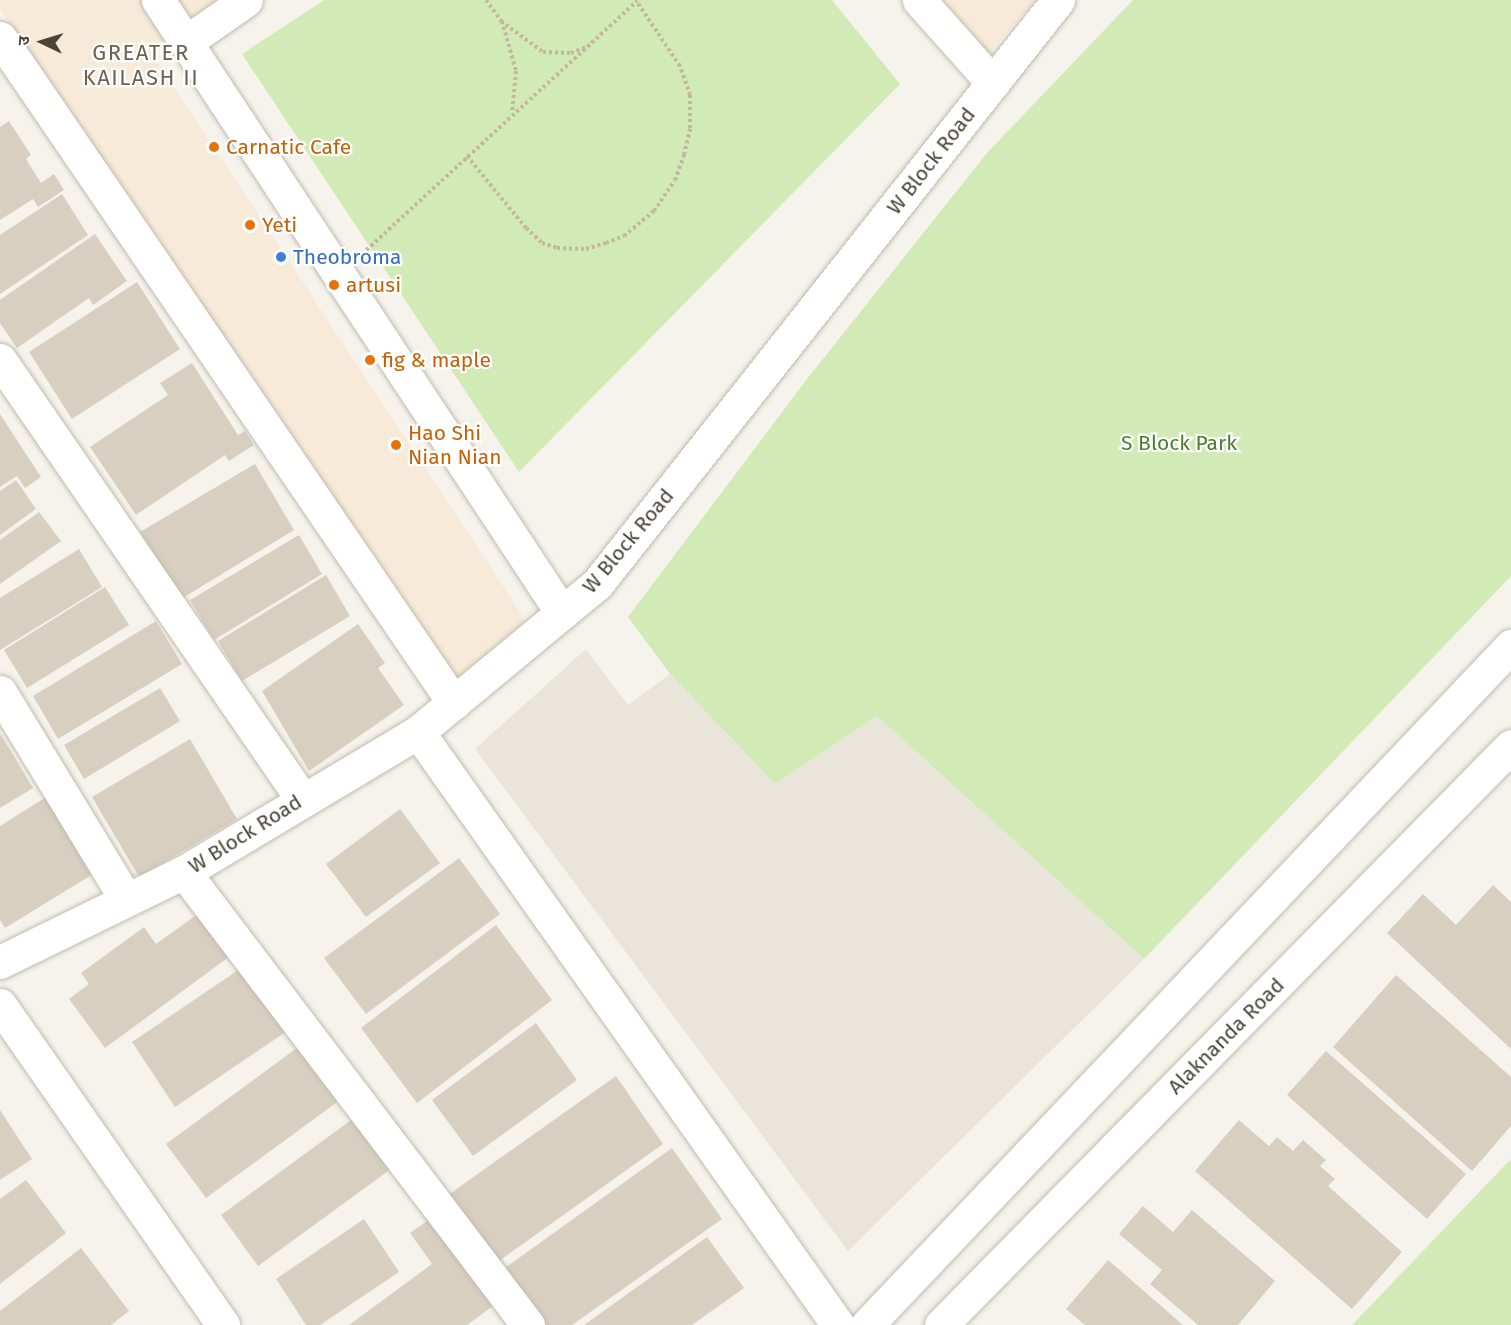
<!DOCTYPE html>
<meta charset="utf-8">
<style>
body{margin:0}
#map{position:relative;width:1511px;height:1325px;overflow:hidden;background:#f6f3ec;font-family:"Fira Sans","Noto Sans Devanagari",sans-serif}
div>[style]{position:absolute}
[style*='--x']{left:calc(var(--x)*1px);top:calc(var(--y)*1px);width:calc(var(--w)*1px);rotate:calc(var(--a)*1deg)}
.residential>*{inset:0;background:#eae5da}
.commercial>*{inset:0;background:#f7ead8}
.green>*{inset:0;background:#d2eab5}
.building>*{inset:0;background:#d8cfc1}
.path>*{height:4px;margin-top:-2px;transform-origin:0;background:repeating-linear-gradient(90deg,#c4b79f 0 3px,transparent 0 6px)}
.roads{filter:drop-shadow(0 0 2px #c2bbae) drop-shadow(0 0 2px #c2bbae)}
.minor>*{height:33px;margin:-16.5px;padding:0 16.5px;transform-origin:16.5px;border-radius:16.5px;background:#fff}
.dots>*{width:16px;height:16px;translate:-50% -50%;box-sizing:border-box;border:3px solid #fff;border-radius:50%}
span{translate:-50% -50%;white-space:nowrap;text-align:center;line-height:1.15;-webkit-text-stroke:4.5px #fff;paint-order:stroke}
.food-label{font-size:21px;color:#c56008}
.left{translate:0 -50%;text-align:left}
.street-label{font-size:21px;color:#4b4439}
.shop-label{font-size:21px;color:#366cbe}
.park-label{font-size:21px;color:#4a7f2a}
.neighbourhood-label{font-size:22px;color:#6e6250;letter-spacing:1.5px}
.north{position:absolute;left:12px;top:12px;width:60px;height:60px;-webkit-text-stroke:4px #fff;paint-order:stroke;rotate:274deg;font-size:16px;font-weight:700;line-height:24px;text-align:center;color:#4b4439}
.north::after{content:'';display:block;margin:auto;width:21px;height:27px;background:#4b4439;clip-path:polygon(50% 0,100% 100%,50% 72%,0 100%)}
</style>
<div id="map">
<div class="residential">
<div style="clip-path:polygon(586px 649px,628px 705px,670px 674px,775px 784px,877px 716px,1144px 959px,848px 1251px,475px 749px)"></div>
</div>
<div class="commercial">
<div style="clip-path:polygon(0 0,222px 0,150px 50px,533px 632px,455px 687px,0 9px)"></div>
<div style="clip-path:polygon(940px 0,1035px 0,987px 56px)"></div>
</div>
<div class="green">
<div style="clip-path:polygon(324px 0,832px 0,900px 84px,519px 472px,242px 54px)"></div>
<div style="clip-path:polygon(1133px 0,1511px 0,1511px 576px,1144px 959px,877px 716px,775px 784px,670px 674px,628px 617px,807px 379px,987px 153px)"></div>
<div style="clip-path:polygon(1511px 1159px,1511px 1325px,1352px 1325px)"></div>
</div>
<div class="building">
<div style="clip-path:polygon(9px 121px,31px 155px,26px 159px,41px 183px,54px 174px,64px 190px,38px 207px,33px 199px,0 220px,0 127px)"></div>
<div style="clip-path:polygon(62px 194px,88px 235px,0 294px,0 235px)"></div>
<div style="clip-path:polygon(95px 234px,127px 281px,93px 305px,89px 298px,17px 348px,0 323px,0 300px)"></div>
<div style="clip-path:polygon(137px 282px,180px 349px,72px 419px,29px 352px)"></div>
<div style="clip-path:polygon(192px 363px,238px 435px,245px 431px,254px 445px,229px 461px,225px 455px,136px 515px,90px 447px,168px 395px,160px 383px)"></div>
<div style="clip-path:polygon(0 414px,41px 477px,25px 488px,17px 476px,0 487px)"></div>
<div style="clip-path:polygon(255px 464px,294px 530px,181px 599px,140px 532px)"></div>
<div style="clip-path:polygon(16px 480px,36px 509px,0 535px,0 491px)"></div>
<div style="clip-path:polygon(39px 512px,61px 541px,0 584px,0 540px)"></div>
<div style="clip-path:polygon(299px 535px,322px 574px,214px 640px,190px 600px)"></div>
<div style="clip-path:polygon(79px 549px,102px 587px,0 650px,0 598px)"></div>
<div style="clip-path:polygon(326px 575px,350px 616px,242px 681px,218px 641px)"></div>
<div style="clip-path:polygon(105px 587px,129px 625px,27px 688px,4px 650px)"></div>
<div style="clip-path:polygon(156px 621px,182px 664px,58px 739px,33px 696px)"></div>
<div style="clip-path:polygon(358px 624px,385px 663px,378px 668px,404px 705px,309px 771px,262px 691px)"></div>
<div style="clip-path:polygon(160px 688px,180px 721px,84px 779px,64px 745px)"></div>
<div style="clip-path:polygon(0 733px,33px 788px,0 808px)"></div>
<div style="clip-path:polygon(190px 739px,237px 819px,139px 877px,92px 797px)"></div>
<div style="clip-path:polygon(51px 794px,98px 871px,5px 928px,0 920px,0 826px)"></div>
<div style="clip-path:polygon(400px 809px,440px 863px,366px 917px,326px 864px)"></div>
<div style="clip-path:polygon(459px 858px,500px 914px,366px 1014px,324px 958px)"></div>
<div style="clip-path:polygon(1493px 885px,1511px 902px,1511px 1049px,1387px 933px,1423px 894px,1456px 925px)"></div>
<div style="clip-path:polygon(206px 908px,237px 951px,105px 1048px,69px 999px,89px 984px,81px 973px,144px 927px,156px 944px)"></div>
<div style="clip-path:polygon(496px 925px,552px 1000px,417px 1103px,361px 1028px)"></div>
<div style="clip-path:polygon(250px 962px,293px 1027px,175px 1107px,132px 1042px)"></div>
<div style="clip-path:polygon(1396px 975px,1511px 1077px,1511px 1126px,1472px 1171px,1333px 1047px)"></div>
<div style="clip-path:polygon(536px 1023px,577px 1080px,473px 1156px,432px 1100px)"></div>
<div style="clip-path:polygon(301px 1045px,340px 1100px,206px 1198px,166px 1144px)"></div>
<div style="clip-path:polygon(1326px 1051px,1466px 1174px,1427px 1219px,1287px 1095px)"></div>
<div style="clip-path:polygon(616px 1076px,663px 1144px,496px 1263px,448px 1195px)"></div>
<div style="clip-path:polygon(0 1110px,32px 1159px,0 1180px)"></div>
<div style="clip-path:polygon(358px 1115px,395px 1166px,258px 1266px,221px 1215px)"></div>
<div style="clip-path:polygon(1239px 1120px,1269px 1146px,1277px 1137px,1293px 1151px,1303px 1140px,1326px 1160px,1320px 1166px,1335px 1179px,1328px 1186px,1402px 1252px,1352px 1309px,1195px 1171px)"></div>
<div style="clip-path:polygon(672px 1148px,722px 1219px,572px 1325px,540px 1325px,502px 1270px)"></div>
<div style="clip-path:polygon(26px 1180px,66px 1233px,0 1284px,0 1199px)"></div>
<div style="clip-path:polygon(1143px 1206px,1173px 1232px,1192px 1210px,1275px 1281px,1238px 1325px,1198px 1325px,1150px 1284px,1162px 1270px,1119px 1234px)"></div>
<div style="clip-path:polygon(440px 1212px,503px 1299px,467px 1325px,349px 1325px,432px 1264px,410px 1233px)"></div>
<div style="clip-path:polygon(364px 1219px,399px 1272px,320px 1325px,306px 1325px,276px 1279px)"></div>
<div style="clip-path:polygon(707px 1237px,744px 1288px,692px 1325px,584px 1325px)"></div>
<div style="clip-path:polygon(81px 1248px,129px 1311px,111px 1325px,0 1325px,0 1311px)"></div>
<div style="clip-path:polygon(1108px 1260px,1183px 1325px,1085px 1325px,1066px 1309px)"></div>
</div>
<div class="path">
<div style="--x:486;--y:0;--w:26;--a:54"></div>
<div style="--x:501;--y:21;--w:52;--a:36.4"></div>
<div style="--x:543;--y:52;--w:28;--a:2"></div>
<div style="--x:571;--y:53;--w:22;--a:-22"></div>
<div style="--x:502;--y:21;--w:52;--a:74.4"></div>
<div style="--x:516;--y:71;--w:42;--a:95.4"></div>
<div style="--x:467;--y:156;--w:93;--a:50.7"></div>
<div style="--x:526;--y:228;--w:22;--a:43"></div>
<div style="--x:542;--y:243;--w:16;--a:18"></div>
<div style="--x:557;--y:248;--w:29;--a:2"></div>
<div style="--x:586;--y:249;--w:21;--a:-17"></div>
<div style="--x:606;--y:243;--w:19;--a:-21"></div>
<div style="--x:624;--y:236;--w:39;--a:-40"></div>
<div style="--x:654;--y:211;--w:37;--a:-56"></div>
<div style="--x:675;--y:180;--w:27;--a:-70"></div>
<div style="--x:684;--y:155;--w:28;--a:-77"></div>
<div style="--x:690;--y:128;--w:33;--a:-90"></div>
<div style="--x:690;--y:95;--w:31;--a:-109"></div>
<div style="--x:680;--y:66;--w:77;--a:-123.9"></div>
<div style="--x:362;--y:254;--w:374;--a:-42.6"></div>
</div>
<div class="roads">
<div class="minor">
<div style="--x:158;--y:0;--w:734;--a:56.61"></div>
<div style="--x:919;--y:0;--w:111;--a:48.3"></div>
<div style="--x:0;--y:38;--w:805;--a:55.68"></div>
<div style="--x:186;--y:42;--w:73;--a:-35"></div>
<div style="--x:0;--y:360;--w:533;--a:55.47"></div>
<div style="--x:0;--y:692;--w:242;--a:58.7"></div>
<div style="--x:418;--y:732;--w:727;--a:54.69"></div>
<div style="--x:184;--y:872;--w:569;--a:52.79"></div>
<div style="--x:0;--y:962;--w:205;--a:-26.1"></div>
<div style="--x:184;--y:872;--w:273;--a:-30.9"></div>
<div style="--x:418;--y:732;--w:232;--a:-39.6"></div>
<div style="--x:597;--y:584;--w:744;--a:-51.71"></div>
<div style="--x:0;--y:1005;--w:390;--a:55.1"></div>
<div style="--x:867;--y:1325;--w:936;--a:-46.52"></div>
<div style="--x:941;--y:1325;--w:812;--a:-45.45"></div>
</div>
</div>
<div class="dots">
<div style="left:214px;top:147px;background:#e8710a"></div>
<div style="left:250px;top:225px;background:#e8710a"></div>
<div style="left:281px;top:257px;background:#3f7fe0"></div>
<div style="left:334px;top:285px;background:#e8710a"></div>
<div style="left:370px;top:360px;background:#e8710a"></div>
<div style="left:396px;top:445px;background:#e8710a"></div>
</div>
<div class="food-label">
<span class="left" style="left:226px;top:147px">Carnatic Cafe</span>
<span class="left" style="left:262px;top:225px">Yeti</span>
<span class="left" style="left:346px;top:285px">artusi</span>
<span class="left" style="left:382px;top:360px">fig &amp; maple</span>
<span class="left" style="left:408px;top:445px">Hao Shi<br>Nian Nian</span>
</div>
<div class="street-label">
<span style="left:931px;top:161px;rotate:-52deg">W Block Road</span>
<span style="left:628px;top:541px;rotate:-50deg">W Block Road</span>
<span style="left:245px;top:834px;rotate:-32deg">W Block Road</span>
<span style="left:1226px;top:1036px;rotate:-45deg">Alaknanda Road</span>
</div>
<div class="shop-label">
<span class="left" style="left:293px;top:257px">Theobroma</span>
</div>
<div class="park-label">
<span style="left:1179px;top:443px">S Block Park</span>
</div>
<div class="neighbourhood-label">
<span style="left:141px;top:65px">GREATER<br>KAILASH II</span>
</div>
<div class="north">उ</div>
</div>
